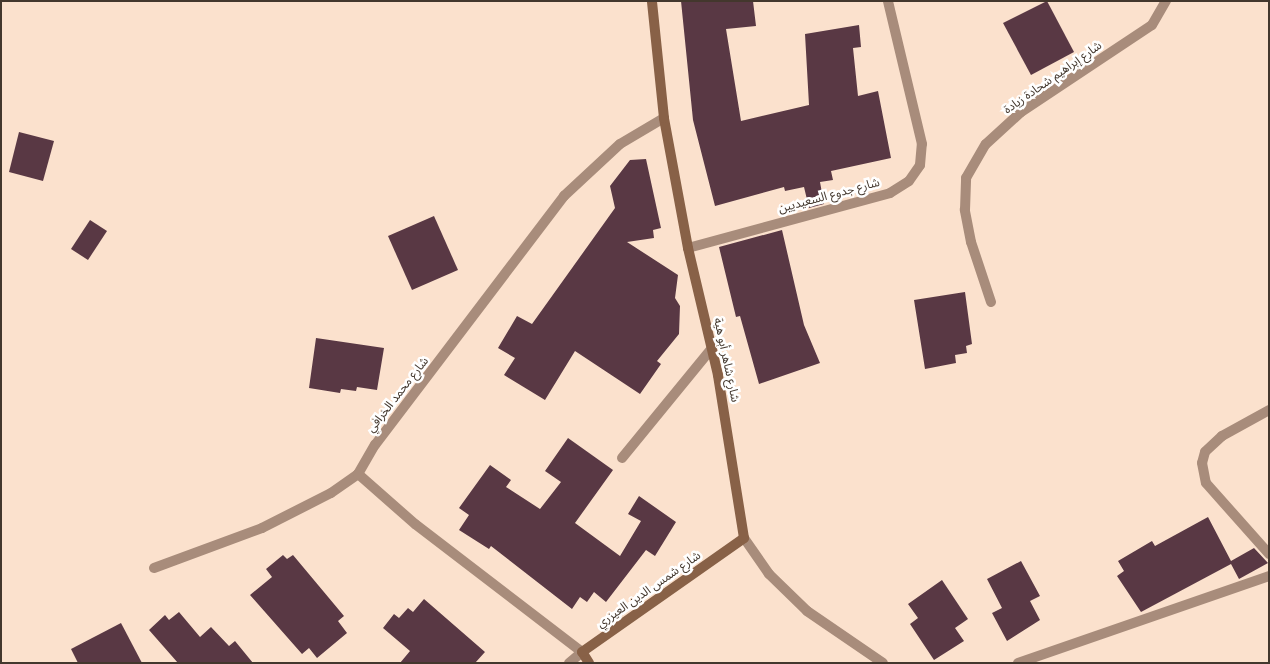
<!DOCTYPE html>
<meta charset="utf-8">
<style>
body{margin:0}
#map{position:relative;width:1270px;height:664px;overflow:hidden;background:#fbe1cd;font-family:"Times New Roman","Noto Sans Arabic",serif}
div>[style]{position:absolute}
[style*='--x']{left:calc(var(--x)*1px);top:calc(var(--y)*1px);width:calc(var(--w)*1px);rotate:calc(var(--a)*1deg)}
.building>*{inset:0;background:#593844}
.lane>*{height:10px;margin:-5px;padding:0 5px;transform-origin:5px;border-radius:5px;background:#a88c7b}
.street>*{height:10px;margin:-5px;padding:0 5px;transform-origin:5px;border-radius:5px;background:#a88c7b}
.secondary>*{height:10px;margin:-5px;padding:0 5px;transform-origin:5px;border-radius:5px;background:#886147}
span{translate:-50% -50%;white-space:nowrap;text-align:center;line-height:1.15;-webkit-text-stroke:5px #fff;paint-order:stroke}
.street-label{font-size:12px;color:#43372d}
.frame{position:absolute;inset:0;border:2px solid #43372d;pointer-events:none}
</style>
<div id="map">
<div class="building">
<div style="clip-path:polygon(681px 1px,753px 1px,756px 26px,726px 29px,741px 121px,809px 105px,805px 34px,859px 25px,861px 47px,853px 48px,858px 96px,878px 91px,891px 158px,831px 171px,833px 180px,820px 182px,824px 204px,809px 208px,804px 187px,785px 191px,784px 187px,715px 206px,693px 120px)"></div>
<div style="clip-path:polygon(1047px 1px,1074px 52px,1031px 75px,1003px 23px)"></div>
<div style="clip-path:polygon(19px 132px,54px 141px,43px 181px,9px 172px)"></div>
<div style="clip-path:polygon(646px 159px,661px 228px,653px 230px,654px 238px,627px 242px,678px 275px,675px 298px,680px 306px,679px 334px,657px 361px,661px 364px,640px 394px,575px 351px,545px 400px,504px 375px,515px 358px,498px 348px,517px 316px,532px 324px,615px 208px,610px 186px,630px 160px)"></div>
<div style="clip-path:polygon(434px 216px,458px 270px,412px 290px,388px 236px)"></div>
<div style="clip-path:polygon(90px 220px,107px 231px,88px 260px,71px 249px)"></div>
<div style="clip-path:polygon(782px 230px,804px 325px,820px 363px,759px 384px,740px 316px,736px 317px,719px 247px)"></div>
<div style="clip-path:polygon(965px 292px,972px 344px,966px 346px,967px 353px,955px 355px,956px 363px,925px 369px,914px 300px)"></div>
<div style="clip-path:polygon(316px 338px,384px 348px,377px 390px,357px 387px,356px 391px,341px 389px,340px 393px,309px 388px)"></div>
<div style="clip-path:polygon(568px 438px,613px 470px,575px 523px,620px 556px,641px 521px,628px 514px,639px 496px,676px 522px,655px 556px,646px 550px,606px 602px,594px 592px,587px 602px,580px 597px,572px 609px,491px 546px,489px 549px,459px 530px,469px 515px,459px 508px,490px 465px,511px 480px,506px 487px,540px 509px,561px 482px,545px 471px)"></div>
<div style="clip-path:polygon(1208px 517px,1231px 561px,1254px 548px,1268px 563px,1239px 579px,1231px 564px,1141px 612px,1117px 576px,1124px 571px,1118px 561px,1152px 541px,1155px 546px)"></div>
<div style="clip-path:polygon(283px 555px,287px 559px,293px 555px,344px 616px,338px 621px,347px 633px,317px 658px,309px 648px,302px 654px,250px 595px,272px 577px,266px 569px)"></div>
<div style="clip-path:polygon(1021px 561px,1040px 596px,1030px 601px,1040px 620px,1007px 641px,992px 613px,1002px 608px,987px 579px)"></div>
<div style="clip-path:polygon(942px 580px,968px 619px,955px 628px,964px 641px,934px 660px,910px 624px,918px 618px,908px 604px)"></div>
<div style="clip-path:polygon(424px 599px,485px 652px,475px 663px,400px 663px,410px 651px,383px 628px,394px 614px,399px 618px,408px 608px,413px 612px)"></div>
<div style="clip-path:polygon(179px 612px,200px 637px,211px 627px,229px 646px,235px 641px,253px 663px,178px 663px,149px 630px,165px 615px,169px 620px)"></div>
<div style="clip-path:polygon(121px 623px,142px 663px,78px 663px,71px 649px)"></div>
</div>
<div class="lane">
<div style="--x:1018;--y:663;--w:266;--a:-19.1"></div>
</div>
<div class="street">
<div style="--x:688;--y:248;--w:209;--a:-15.2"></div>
<div style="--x:890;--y:193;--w:22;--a:-32"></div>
<div style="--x:909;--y:181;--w:19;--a:-55"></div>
<div style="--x:920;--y:165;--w:21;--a:-85"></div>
<div style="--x:922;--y:144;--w:147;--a:-103.4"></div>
<div style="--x:991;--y:302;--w:63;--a:-108.4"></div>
<div style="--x:971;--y:242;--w:33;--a:-101"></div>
<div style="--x:965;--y:210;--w:32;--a:-88"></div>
<div style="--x:966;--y:178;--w:39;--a:-60"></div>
<div style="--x:986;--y:144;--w:47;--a:-42.4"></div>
<div style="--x:1021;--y:112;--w:157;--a:-33.6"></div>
<div style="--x:1152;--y:25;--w:28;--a:-60"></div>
<div style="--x:1269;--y:410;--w:54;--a:151"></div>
<div style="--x:1222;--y:436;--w:23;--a:137"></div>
<div style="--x:1205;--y:452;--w:11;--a:105"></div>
<div style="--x:1202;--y:463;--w:20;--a:79"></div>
<div style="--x:1206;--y:483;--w:95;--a:48.4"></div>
<div style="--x:622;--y:458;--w:142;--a:-50.7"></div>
<div style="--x:744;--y:538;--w:44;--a:55.2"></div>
<div style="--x:769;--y:574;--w:53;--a:44.2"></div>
<div style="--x:807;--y:611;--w:92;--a:34.4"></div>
<div style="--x:154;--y:568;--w:115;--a:-20.3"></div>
<div style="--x:262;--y:528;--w:77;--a:-26.9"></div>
<div style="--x:331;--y:493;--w:33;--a:-35"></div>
<div style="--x:569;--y:663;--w:17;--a:-40"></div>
<div style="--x:582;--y:652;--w:210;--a:-142.5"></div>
<div style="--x:415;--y:524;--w:76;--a:-138.7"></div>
<div style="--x:358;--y:474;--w:34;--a:-60"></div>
<div style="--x:375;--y:445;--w:313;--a:-52.8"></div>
<div style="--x:564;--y:196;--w:76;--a:-42.9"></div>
<div style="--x:620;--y:144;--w:51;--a:-30.6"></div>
</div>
<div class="secondary">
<div style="--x:589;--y:663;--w:13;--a:-122"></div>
<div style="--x:582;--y:652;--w:198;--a:-35.1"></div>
<div style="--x:744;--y:538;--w:165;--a:-99.1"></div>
<div style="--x:718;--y:375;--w:130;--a:-103.3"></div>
<div style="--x:688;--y:248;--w:132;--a:-100.5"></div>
<div style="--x:664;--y:118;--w:118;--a:-95.9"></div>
</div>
<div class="street-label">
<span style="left:1053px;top:78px;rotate:-35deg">شارع إبراهيم شحادة زيادة</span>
<span style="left:829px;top:196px;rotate:-15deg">شارع جدوع السعيديين</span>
<span style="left:726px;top:360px;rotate:78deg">شارع شاهر أبو هية</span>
<span style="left:398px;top:395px;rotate:-52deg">شارع محمد الخرافي</span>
<span style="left:649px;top:590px;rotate:-35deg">شارع شمس الدين العيزري</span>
</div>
<div class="frame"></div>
</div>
